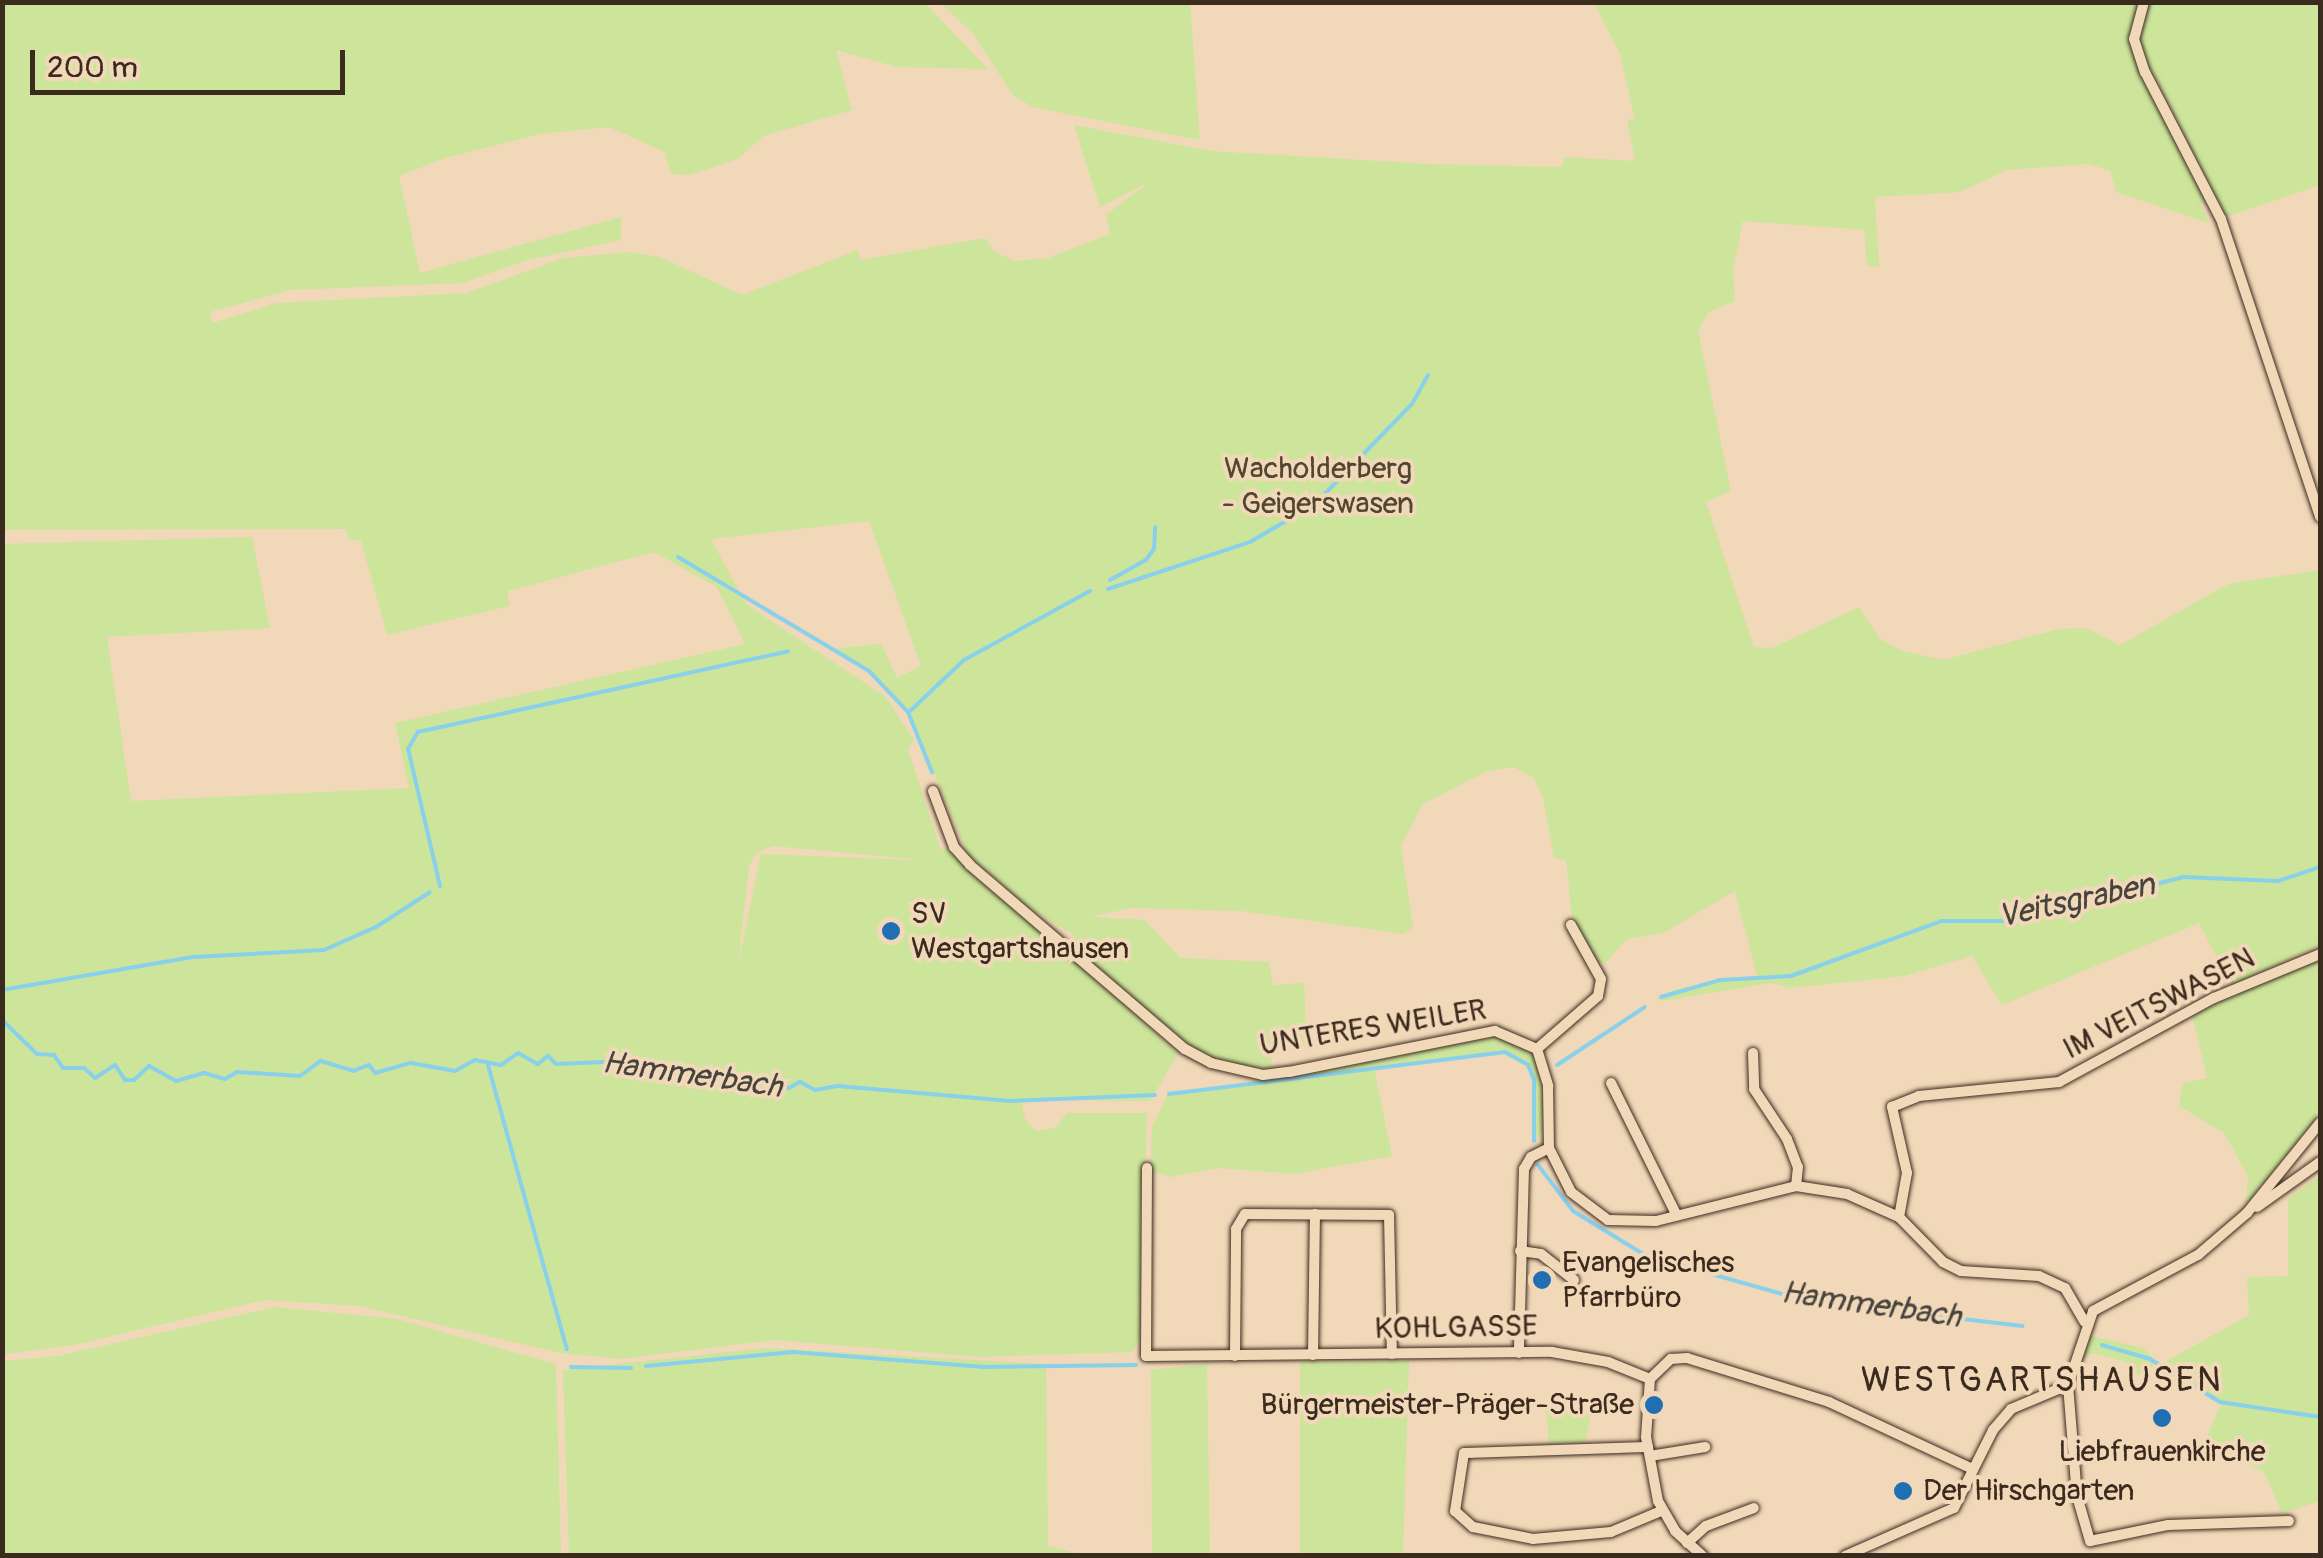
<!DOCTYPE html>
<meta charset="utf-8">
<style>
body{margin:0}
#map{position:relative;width:2323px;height:1558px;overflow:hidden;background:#f1d8b9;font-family:Pangolin,sans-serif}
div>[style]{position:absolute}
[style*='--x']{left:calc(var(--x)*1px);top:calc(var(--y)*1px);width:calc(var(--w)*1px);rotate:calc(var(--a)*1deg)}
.green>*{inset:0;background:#cce59b}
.stream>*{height:4px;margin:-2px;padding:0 2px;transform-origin:2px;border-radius:2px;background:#89d0ea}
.roads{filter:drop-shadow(0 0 2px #3b2a1e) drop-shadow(0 0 2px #3b2a1e)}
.minor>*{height:10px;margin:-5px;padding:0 5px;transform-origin:5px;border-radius:5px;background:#f1d8b9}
.dots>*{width:28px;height:28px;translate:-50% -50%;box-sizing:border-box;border:5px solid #f1d8b9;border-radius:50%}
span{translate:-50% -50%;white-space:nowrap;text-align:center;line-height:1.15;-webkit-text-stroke:8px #f1d8b9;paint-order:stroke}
.park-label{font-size:30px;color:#514631}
.poi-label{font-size:30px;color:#3b2a1e}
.left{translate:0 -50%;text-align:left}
.right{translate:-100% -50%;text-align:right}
.street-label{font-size:30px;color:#3b2a1e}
.water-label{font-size:32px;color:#47433d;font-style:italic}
.quarter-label{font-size:35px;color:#3b2a1e;letter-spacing:2.5px}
.frame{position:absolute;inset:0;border:5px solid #3b2a1e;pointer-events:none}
.scale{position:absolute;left:30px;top:50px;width:315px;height:45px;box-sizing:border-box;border:5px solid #3b2a1e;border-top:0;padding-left:12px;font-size:30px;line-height:35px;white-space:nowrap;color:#3b2a1e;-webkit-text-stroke:8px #f1d8b9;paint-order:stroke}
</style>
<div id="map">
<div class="green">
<div style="clip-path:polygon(evenodd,3px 3px,925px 3px,988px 69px,897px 67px,836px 50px,852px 110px,763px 136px,738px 159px,689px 175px,671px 174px,665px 152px,609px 127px,539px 134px,445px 158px,399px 176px,420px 273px,621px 217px,621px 240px,528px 260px,462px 283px,290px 290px,210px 312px,212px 323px,277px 303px,467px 293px,563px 258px,631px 252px,660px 257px,742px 295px,858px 250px,860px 260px,985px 238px,995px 252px,1015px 261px,1048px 258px,1110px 234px,1106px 215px,1149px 182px,1100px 207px,1074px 125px,1211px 151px,1429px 164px,1562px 167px,1564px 157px,1635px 161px,1627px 119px,1635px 121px,1620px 53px,1594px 3px,2320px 3px,2320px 185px,2226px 217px,2151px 68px,2143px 68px,2206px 202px,2200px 204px,2209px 223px,2116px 192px,2110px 171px,2090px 164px,2007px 170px,1960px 192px,1875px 197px,1879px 267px,1867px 266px,1864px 230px,1743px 221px,1733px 269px,1735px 301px,1709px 312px,1698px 330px,1731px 491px,1706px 502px,1754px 647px,1772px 648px,1859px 607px,1879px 638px,1902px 651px,1943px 660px,2059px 629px,2085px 628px,2120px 645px,2228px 584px,2320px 570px,2320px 945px,2231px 985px,2199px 923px,2002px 1005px,1972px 956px,1904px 976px,1790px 988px,1771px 983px,1662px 1001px,1657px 999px,1676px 989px,1757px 976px,1735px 891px,1663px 933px,1627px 939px,1605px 963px,1598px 962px,1572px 919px,1566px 860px,1554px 858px,1543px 797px,1533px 777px,1513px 767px,1485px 772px,1423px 804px,1401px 845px,1413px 927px,1403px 934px,1241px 911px,1131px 908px,1091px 917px,1145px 920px,1180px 958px,1269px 962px,1273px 985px,1304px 983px,1307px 1045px,1271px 1054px,1272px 1069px,1228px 1064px,1185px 1044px,1071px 945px,1075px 936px,1028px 907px,967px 853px,912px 719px,874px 675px,831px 649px,881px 644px,897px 678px,921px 666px,869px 521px,711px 539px,746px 604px,886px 697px,914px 740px,908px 749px,941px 851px,949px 847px,1178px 1054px,1150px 1101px,1021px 1100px,1025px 1119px,1036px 1131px,1055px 1128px,1067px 1113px,1147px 1113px,1140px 1339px,1132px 1352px,980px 1357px,774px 1340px,621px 1359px,561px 1353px,359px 1306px,265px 1300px,74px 1345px,3px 1354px,2px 544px,252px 537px,270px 628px,107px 637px,131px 801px,409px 788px,395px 723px,745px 644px,717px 587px,654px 552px,508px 591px,509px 606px,387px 635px,361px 541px,348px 539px,346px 529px,3px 530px,3px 3px,773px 846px,912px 859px,912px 860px,761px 854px,738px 964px,749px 866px,756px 853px,773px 846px)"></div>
<div style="clip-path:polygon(941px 3px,1190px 3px,1200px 140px,1032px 107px,1012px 94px,974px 35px)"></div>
<div style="clip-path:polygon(2320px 956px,2320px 1115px,2246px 1204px,2248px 1176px,2224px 1133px,2179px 1106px,2183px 1083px,2207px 1078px,2192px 1014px)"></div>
<div style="clip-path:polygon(1496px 1034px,1530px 1047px,1541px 1065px,1542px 1129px,1536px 1141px,1532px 1079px,1526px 1066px,1500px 1053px,1374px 1068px,1392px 1156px,1294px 1174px,1220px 1168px,1170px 1177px,1150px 1171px,1152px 1127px,1169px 1091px,1251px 1085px,1255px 1078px)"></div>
<div style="clip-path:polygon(2320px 1176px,2320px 1501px,2282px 1513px,2264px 1472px,2212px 1448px,2207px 1437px,2222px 1401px,2156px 1367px,2249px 1315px,2247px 1277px,2288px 1276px,2288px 1199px)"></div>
<div style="clip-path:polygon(275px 1307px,397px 1319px,556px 1364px,561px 1555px,3px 1555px,3px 1361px,58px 1356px)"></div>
<div style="clip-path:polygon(2087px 1335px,2143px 1348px,2153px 1358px,2153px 1374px,2129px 1375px,2126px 1362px,2092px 1353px,2080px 1360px)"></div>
<div style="clip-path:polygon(764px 1348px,1046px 1364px,1048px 1546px,1084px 1555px,569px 1555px,563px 1370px)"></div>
<div style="clip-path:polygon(1409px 1361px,1403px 1555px,1300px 1555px,1300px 1362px)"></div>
<div style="clip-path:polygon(1207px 1364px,1210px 1555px,1152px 1555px,1151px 1370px)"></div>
<div style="clip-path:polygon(1546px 1409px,1591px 1412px,1586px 1442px,1549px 1443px)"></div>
</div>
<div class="stream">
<div style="--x:678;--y:557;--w:222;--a:30.8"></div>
<div style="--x:869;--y:671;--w:57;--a:46.4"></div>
<div style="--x:908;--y:712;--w:65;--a:68.2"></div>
<div style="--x:1110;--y:580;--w:41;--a:-29.1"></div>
<div style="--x:1146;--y:560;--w:14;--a:-54"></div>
<div style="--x:1154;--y:549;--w:22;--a:-87"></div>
<div style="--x:1108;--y:589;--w:150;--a:-18.3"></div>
<div style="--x:1250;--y:542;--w:75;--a:-30.3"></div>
<div style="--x:1315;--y:504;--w:139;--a:-45.9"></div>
<div style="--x:1412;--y:404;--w:33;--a:-61"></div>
<div style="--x:909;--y:712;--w:76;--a:-43.4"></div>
<div style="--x:964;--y:660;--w:144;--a:-28.7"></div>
<div style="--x:440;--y:886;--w:141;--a:-103.1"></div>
<div style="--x:408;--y:749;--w:20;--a:-60"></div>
<div style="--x:418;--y:732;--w:379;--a:-12.3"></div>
<div style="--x:2;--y:990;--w:195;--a:-9.8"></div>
<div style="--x:194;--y:957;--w:130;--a:-3.1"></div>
<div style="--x:324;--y:950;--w:57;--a:-23.9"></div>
<div style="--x:376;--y:927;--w:64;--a:-32.9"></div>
<div style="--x:1661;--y:997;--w:61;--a:-16.1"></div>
<div style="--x:1720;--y:980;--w:71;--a:-3.2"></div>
<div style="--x:1791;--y:976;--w:160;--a:-20.1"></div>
<div style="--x:1941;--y:921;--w:70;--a:0"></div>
<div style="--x:2011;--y:921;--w:178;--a:-14.3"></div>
<div style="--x:2183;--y:877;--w:95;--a:2.4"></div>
<div style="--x:2278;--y:881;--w:44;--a:-18.4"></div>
<div style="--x:2;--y:1020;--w:49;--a:44.2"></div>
<div style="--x:37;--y:1054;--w:17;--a:3"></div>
<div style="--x:54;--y:1055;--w:16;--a:55"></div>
<div style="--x:63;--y:1068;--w:21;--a:0"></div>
<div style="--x:84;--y:1068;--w:15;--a:42"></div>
<div style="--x:95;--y:1078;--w:24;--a:-33"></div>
<div style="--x:115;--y:1065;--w:18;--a:56"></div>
<div style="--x:125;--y:1080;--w:9;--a:0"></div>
<div style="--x:134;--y:1080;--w:21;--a:-43"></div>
<div style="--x:149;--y:1066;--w:31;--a:29"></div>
<div style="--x:176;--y:1081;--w:29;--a:-16"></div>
<div style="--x:204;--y:1073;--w:22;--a:16"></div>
<div style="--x:225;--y:1079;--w:14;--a:-30"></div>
<div style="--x:237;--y:1072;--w:63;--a:3.6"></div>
<div style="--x:300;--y:1076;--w:26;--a:-36"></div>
<div style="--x:321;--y:1061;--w:34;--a:17"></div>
<div style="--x:353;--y:1071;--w:17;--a:-21"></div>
<div style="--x:369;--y:1065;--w:10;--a:53"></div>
<div style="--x:375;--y:1073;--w:37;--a:-16"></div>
<div style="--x:411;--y:1063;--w:45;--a:10.3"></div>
<div style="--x:455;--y:1071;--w:23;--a:-29"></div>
<div style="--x:475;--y:1060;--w:26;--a:11"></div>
<div style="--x:501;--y:1065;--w:21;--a:-35"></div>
<div style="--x:518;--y:1053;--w:23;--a:29"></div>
<div style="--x:538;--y:1064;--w:13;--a:-39"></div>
<div style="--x:548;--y:1056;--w:11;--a:45"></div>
<div style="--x:556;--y:1064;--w:47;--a:-2.4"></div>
<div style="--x:603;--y:1062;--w:45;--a:15.6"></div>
<div style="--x:646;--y:1074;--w:19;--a:-32"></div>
<div style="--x:662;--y:1064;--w:17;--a:36"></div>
<div style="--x:676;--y:1074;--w:13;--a:-13"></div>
<div style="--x:689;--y:1071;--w:15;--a:32"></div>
<div style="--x:702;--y:1079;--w:23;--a:-15"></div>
<div style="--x:724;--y:1073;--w:12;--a:48"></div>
<div style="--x:732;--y:1082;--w:41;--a:-2.8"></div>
<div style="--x:773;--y:1080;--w:18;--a:27"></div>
<div style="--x:789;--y:1088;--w:13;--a:-29"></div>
<div style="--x:800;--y:1082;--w:17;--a:28"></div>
<div style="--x:815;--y:1090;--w:23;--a:-10"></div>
<div style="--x:838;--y:1086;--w:173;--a:5"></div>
<div style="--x:1010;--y:1101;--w:145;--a:-2.4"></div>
<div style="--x:488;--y:1065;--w:295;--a:74.5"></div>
<div style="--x:1557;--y:1065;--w:105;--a:-33.4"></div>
<div style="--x:1169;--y:1094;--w:339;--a:-7.1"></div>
<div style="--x:1505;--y:1052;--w:26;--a:29"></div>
<div style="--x:1528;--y:1065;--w:16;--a:68"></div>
<div style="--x:1534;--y:1080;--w:61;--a:90"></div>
<div style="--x:1538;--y:1165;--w:58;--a:52.7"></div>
<div style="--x:1573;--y:1211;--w:88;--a:31.5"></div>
<div style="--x:1662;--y:1260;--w:151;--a:15.8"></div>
<div style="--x:1807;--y:1301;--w:217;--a:6.6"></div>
<div style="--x:2102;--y:1345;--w:50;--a:16.3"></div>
<div style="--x:2150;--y:1359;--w:82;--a:31.6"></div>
<div style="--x:2220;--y:1402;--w:101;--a:8.5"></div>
<div style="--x:646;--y:1366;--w:148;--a:-5.4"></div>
<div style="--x:793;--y:1352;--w:192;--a:4.5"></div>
<div style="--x:984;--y:1367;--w:152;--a:-0.8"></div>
<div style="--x:571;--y:1367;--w:60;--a:1"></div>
</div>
<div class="roads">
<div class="minor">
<div style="--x:2144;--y:2;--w:38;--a:105"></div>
<div style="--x:2134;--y:39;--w:35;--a:72"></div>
<div style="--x:2145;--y:72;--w:165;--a:62.7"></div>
<div style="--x:2221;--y:219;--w:314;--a:71.6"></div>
<div style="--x:933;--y:791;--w:60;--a:69.4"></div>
<div style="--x:954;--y:847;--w:24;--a:48"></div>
<div style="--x:970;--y:865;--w:283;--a:40.6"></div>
<div style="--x:1185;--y:1049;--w:30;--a:28"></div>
<div style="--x:1211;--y:1063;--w:53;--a:13"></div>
<div style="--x:1263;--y:1075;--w:26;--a:-7"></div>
<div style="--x:1289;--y:1072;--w:210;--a:-11.3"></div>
<div style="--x:1495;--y:1031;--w:46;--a:23.2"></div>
<div style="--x:1537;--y:1049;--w:39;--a:73"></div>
<div style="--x:1548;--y:1086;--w:62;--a:89.1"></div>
<div style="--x:1549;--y:1148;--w:20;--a:153"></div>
<div style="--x:1531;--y:1157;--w:14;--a:120"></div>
<div style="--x:1524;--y:1169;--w:184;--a:91.6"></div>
<div style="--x:1537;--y:1049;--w:81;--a:-41"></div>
<div style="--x:1598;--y:996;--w:17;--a:-80"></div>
<div style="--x:1601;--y:979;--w:62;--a:-119.1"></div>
<div style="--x:1753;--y:1053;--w:36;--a:88"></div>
<div style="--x:1754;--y:1089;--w:60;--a:56.6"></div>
<div style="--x:1787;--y:1139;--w:30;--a:69"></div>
<div style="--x:1798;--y:1167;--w:19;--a:96"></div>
<div style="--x:1611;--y:1083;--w:146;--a:63.6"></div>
<div style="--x:1549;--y:1148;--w:49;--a:63.4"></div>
<div style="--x:1571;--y:1192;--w:46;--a:37.1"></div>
<div style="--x:1608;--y:1220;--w:48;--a:1.2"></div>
<div style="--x:1656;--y:1221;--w:144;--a:-14"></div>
<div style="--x:1796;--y:1186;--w:52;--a:8.9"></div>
<div style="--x:1847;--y:1194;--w:57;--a:23.9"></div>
<div style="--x:1899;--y:1217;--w:63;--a:45.6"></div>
<div style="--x:1943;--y:1262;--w:20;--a:27"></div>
<div style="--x:1961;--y:1271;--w:78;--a:3.7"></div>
<div style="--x:2039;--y:1276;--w:29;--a:25"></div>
<div style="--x:2065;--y:1288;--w:39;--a:60"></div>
<div style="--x:1147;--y:1168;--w:188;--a:90.3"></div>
<div style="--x:1146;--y:1356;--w:406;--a:-0.6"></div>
<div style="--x:1552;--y:1352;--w:57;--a:10.1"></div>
<div style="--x:1608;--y:1362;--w:45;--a:22"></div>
<div style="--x:1650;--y:1379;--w:29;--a:-44"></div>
<div style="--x:1671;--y:1359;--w:16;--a:-4"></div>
<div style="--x:1687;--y:1358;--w:149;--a:17.2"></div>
<div style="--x:1829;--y:1402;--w:159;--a:25"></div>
<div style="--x:2257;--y:1207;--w:77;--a:-35.5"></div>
<div style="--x:1899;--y:1217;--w:45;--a:-79.7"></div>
<div style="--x:1907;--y:1173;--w:68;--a:-102.8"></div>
<div style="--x:1892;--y:1107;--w:29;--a:-22"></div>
<div style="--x:1919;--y:1096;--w:141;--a:-5.7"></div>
<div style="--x:2059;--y:1082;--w:176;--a:-28.5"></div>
<div style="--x:2214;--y:998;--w:115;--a:-22.5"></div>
<div style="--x:1520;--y:1251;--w:21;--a:8"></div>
<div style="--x:1541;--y:1254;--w:42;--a:38.2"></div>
<div style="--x:1313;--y:1355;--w:141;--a:-89.2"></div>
<div style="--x:1235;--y:1356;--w:127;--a:-89.5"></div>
<div style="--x:1236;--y:1229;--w:17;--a:-59"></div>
<div style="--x:1245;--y:1214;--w:144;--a:0.4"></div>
<div style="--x:1389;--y:1215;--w:139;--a:88.8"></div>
<div style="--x:1650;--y:1379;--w:58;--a:93.9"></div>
<div style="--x:1646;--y:1437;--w:65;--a:79.4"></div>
<div style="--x:1658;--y:1501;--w:34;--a:60"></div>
<div style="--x:1675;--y:1531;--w:38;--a:42"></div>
<div style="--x:2068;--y:1385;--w:111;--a:85.4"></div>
<div style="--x:2077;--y:1496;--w:47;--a:73.9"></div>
<div style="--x:2090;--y:1541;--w:80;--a:-11.6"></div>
<div style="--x:2168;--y:1525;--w:121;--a:-1.9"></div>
<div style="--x:1648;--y:1447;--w:184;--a:178.1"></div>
<div style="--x:1464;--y:1453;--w:59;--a:98.8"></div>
<div style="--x:1455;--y:1511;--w:24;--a:42"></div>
<div style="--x:1473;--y:1527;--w:61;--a:11.3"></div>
<div style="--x:1533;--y:1539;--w:78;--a:-5.1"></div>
<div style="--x:1611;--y:1532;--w:54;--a:-22.8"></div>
<div style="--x:1650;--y:1456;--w:56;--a:-9.3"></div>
<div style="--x:1687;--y:1543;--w:25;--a:-42"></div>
<div style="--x:1706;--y:1526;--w:51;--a:-20.6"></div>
<div style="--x:1845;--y:1556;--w:119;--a:-23.8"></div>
<div style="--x:1954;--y:1508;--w:87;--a:-63.4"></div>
<div style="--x:1993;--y:1430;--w:28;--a:-49"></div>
<div style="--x:2011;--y:1409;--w:62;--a:-22.8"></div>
<div style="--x:2068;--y:1385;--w:78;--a:-71.3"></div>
<div style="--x:2093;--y:1311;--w:119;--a:-28.1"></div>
<div style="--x:2198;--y:1255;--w:65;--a:-40.6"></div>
<div style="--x:2247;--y:1213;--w:116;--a:-51"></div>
</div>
</div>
<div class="dots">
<div style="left:891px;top:931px;background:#1f6fb2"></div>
<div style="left:1542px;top:1280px;background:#1f6fb2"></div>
<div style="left:1654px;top:1405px;background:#1f6fb2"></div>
<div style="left:2162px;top:1418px;background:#1f6fb2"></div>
<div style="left:1903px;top:1491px;background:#1f6fb2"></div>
</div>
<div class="park-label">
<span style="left:1318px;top:486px">Wacholderberg<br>- Geigerswasen</span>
</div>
<div class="poi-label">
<span class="left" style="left:911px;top:931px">SV<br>Westgartshausen</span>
<span class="left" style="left:1562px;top:1280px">Evangelisches<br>Pfarrbüro</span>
<span class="right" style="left:1634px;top:1405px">Bürgermeister-Präger-Straße</span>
<span style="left:2162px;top:1452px">Liebfrauenkirche</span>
<span class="left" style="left:1923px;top:1491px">Der Hirschgarten</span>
</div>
<div class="street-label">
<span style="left:2159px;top:1004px;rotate:-27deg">IM VEITSWASEN</span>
<span style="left:1373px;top:1028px;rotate:-9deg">UNTERES WEILER</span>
<span style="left:1456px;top:1328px;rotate:-1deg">KOHLGASSE</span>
</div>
<div class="water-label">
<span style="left:2076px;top:901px;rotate:-12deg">Veitsgraben</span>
<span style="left:692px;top:1075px;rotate:8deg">Hammerbach</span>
<span style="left:1871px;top:1305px;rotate:8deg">Hammerbach</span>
</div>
<div class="quarter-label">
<span style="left:2042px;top:1380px">WESTGARTSHAUSEN</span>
</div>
<div class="frame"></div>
<div class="scale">200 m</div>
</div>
